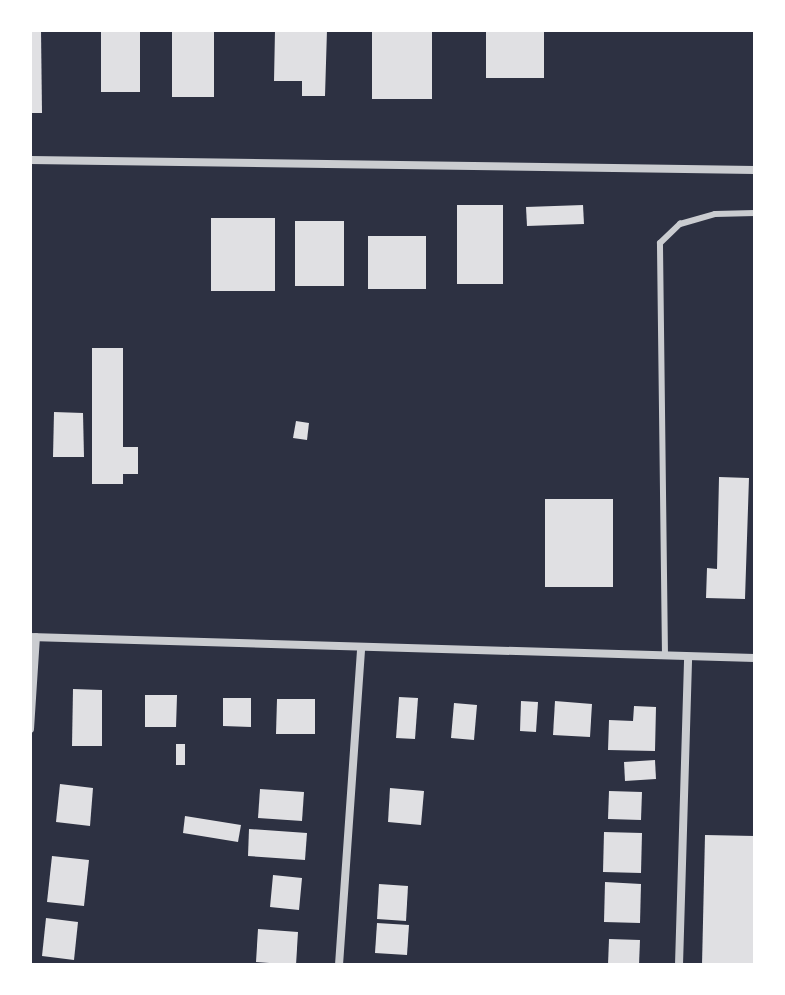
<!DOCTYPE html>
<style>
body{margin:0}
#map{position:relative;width:785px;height:995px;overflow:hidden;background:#2d3142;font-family:"Sofia Sans Condensed",sans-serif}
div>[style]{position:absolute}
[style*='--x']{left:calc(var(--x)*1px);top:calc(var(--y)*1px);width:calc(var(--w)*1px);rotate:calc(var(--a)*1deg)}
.building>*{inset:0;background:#e0e0e3}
.service>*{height:6px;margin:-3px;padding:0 3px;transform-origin:3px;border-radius:3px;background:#caccd0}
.minor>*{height:8px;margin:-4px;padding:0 4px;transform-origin:4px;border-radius:4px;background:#caccd0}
span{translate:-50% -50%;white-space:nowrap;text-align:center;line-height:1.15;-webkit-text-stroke:8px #fff;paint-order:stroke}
.frame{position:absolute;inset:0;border:32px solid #fff;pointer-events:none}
</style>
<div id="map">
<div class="building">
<div style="clip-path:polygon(30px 30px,41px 30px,42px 113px,30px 113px)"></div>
<div style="clip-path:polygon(101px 30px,140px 30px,140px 92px,101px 92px)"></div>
<div style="clip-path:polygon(172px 30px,214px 30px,214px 97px,172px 97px)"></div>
<div style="clip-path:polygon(275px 30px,327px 30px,325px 96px,302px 96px,302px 81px,274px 81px)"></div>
<div style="clip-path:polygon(372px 30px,432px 30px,432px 99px,372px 99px)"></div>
<div style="clip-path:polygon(486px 30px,544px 30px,544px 78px,486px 78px)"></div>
<div style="clip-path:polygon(457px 205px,503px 205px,503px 284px,457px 284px)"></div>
<div style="clip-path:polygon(583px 205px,584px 224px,527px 226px,526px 207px)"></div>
<div style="clip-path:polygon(211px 218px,275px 218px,275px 291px,211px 291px)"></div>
<div style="clip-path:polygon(295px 221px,344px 221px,344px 286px,295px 286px)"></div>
<div style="clip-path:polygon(368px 236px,426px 236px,426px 289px,368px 289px)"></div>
<div style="clip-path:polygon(92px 348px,123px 348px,123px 447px,138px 447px,138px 474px,123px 474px,123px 484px,92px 484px)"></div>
<div style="clip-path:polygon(54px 412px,83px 413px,84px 457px,53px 457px)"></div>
<div style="clip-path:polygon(296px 421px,309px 423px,307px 440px,293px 438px)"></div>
<div style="clip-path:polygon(719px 477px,749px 478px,745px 599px,706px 598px,707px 568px,717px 569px)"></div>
<div style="clip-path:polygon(545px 499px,613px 499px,613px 587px,545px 587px)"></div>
<div style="clip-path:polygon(73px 689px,102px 690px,102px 746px,72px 746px)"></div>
<div style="clip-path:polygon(145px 695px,177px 695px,176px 727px,145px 727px)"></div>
<div style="clip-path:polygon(399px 697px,418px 698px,415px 739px,396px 738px)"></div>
<div style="clip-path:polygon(223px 698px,251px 698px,251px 727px,223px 726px)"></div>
<div style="clip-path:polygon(277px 699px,315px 699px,315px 734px,276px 734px)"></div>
<div style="clip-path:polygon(521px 701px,538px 702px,536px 732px,520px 731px)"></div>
<div style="clip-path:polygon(555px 701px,592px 704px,590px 737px,553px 735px)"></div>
<div style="clip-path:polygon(454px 703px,477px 705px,474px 740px,451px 738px)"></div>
<div style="clip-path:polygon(634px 706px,656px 707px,655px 751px,608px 750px,609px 720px,633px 721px)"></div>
<div style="clip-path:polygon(176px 744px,185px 744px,185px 765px,176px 765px)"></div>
<div style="clip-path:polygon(655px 760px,656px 779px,625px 781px,624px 762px)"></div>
<div style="clip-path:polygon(60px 784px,93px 788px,90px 826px,56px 822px)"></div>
<div style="clip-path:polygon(390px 788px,424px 791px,421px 825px,388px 822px)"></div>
<div style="clip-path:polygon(260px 789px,304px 792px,302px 821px,258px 818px)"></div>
<div style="clip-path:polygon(609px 791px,642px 792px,641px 820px,608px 819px)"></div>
<div style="clip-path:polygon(185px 816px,241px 825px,238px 842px,183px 833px)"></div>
<div style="clip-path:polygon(249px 829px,307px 833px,305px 860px,248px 856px)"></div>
<div style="clip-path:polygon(604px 832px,642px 833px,641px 873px,603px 872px)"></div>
<div style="clip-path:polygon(705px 835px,755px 836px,755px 965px,702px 965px)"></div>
<div style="clip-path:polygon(52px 856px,89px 860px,84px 906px,47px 902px)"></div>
<div style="clip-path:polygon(273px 875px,302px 878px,299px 910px,270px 907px)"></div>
<div style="clip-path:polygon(605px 882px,641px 884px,640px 923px,604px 922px)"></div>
<div style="clip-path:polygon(379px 884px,408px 886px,406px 921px,377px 919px)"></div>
<div style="clip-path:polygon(46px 918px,78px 922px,74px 960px,42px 956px)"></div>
<div style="clip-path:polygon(377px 923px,409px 925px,407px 955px,375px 953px)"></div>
<div style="clip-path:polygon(258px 929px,298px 932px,296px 965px,256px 962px)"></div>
<div style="clip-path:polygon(609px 939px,640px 940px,639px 965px,608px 965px)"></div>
</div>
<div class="service">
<div style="--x:665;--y:656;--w:413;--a:-90.7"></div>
<div style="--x:660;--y:243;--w:28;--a:-44"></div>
<div style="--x:680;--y:224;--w:36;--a:-16"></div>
<div style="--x:715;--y:214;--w:40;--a:-1.4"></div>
</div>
<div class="minor">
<div style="--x:30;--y:160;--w:725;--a:0.79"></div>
<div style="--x:30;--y:637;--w:725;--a:1.66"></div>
<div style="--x:30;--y:729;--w:92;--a:-86.3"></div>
<div style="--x:339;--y:965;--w:318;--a:-86"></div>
<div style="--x:679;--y:965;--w:308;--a:-88.3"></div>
</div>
<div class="frame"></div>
</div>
